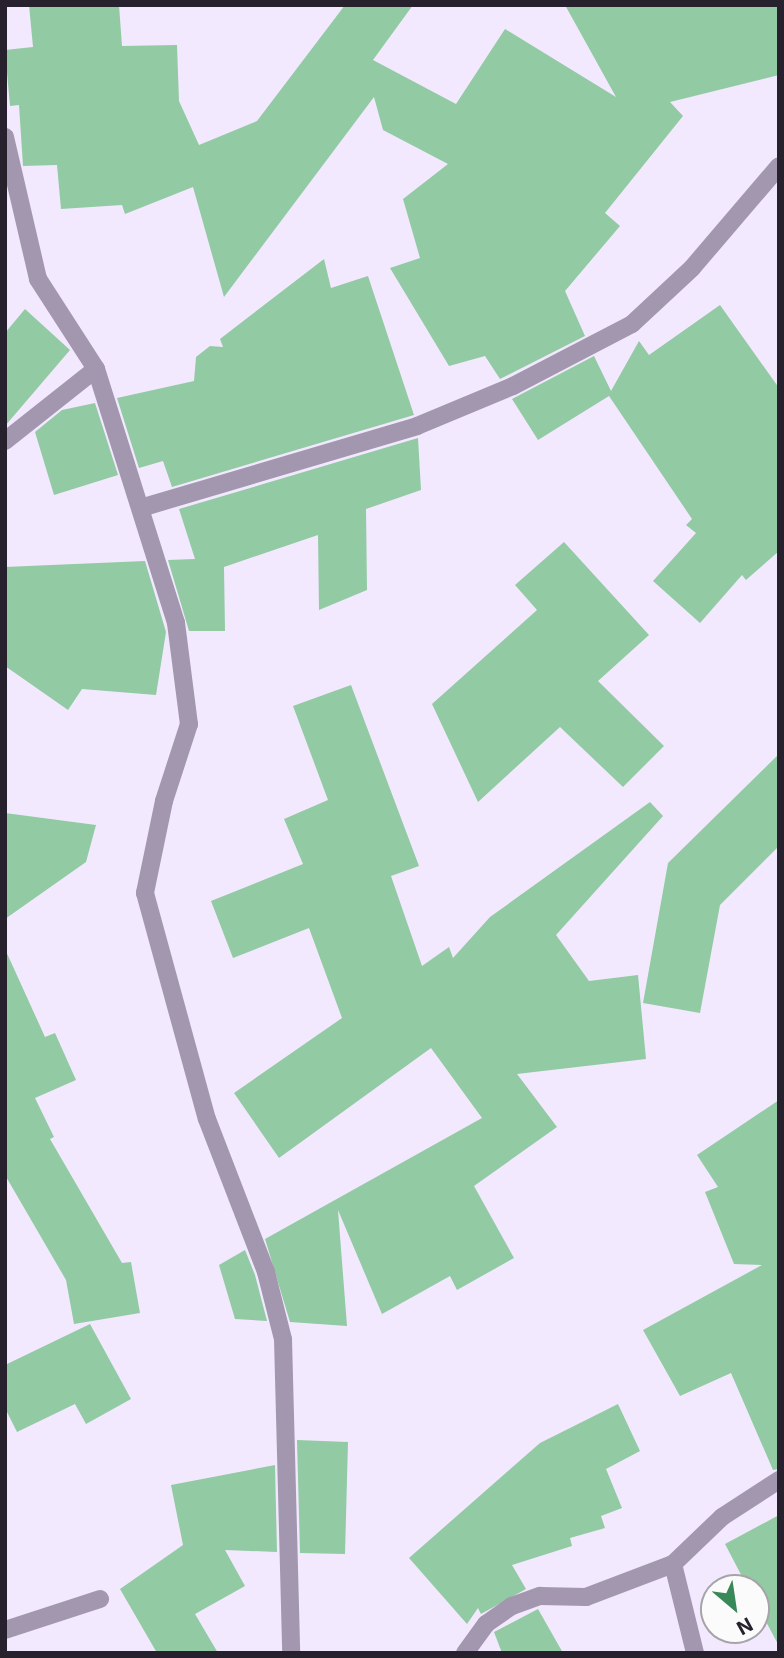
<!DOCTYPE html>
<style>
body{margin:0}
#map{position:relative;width:784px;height:1658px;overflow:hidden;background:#f2e9fe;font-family:Inter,sans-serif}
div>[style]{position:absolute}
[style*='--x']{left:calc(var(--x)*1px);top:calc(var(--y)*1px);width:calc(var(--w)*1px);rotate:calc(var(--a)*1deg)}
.building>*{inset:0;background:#92caa3}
.street>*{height:18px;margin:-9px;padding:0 9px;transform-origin:9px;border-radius:9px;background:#a297af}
span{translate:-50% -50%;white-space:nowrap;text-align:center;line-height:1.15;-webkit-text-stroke:6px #fbfbfb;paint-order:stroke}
.frame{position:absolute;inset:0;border:7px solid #26212d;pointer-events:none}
.north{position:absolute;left:700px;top:1574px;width:70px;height:70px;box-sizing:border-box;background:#fbfbfb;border:2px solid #a6a4a9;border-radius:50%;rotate:151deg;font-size:19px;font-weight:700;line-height:28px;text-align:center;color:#26212d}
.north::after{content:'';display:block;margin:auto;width:24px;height:32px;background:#398858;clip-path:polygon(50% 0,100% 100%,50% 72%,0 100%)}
</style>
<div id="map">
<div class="building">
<div style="clip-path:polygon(29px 5px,119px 5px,122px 46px,177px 45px,179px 101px,199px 145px,257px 121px,345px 5px,413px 5px,373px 60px,456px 104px,505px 29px,616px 97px,565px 5px,779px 5px,779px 75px,670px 102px,683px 116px,605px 213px,620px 226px,565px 291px,585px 336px,500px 379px,485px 356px,449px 366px,390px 268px,420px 258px,403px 199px,448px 164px,383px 130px,374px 97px,224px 297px,193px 187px,125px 214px,122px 205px,61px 209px,57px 165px,23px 166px,19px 105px,10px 106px,5px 50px,33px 47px)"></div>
<div style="clip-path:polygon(324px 259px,331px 288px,368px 276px,414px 415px,172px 487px,163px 461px,139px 468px,117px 398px,194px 381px,196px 357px,210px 346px,223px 347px,220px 339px)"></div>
<div style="clip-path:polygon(720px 305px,779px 388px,779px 551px,746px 580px,742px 575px,700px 623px,653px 581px,696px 533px,686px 525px,692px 519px,609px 396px,538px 440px,512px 399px,594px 356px,611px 391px,639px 341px,649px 355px)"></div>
<div style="clip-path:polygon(25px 309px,70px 350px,5px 426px,5px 333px)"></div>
<div style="clip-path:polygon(95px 403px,118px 475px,54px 495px,35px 432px,62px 410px)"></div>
<div style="clip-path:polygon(418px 438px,421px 490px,366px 509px,367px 590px,319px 610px,318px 535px,224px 567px,225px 631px,189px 631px,168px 560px,195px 559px,179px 509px)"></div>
<div style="clip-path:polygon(564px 542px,649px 635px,598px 681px,664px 746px,623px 787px,560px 727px,478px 802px,432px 704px,537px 610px,515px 585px)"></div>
<div style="clip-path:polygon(145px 561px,166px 632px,156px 695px,82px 689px,68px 710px,5px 666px,5px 567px)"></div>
<div style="clip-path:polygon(351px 685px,419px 866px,391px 876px,422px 966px,449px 947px,453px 958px,490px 917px,650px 802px,663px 816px,556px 935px,589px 981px,638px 975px,646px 1059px,517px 1074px,557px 1127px,474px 1186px,514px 1258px,457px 1290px,450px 1276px,382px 1314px,338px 1210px,347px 1326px,290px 1322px,265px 1239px,482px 1118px,431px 1048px,279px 1158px,234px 1093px,342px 1018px,309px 928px,233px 958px,211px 901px,303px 864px,284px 819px,328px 800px,293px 706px)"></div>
<div style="clip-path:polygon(779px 754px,779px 846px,720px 905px,700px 1013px,643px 1003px,668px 863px)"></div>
<div style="clip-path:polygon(5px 813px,96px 825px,86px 862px,5px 919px)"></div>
<div style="clip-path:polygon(5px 949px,45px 1037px,55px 1033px,76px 1080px,35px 1098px,54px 1137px,50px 1139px,122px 1263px,131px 1262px,140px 1313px,74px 1324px,66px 1280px,5px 1175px)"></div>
<div style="clip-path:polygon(779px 1100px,779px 1469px,773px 1470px,731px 1373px,680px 1396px,643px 1330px,762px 1265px,734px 1264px,705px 1192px,718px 1187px,697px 1155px)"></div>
<div style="clip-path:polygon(245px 1250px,255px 1275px,267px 1321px,235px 1319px,219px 1265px)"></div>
<div style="clip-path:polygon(90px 1324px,131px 1399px,86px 1424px,75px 1404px,17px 1432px,5px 1408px,5px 1365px)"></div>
<div style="clip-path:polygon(618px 1404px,640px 1451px,606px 1469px,622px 1508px,601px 1516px,605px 1528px,570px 1538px,572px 1546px,512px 1565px,526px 1589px,481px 1614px,478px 1608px,467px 1624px,409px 1558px,540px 1443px)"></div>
<div style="clip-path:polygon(297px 1440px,348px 1442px,345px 1554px,300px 1553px)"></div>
<div style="clip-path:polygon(275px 1465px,277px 1552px,225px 1550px,245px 1586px,195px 1614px,218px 1653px,157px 1653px,120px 1589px,183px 1545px,171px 1485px)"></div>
<div style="clip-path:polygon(779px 1515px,779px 1646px,756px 1603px,756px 1588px,748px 1588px,725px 1544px)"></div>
<div style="clip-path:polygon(538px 1609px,563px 1653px,502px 1653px,494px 1632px)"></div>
</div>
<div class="street">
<div style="--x:5;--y:137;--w:146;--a:76.9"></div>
<div style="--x:38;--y:279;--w:107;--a:57.2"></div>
<div style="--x:96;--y:369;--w:266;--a:72.5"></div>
<div style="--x:176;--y:623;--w:102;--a:82.7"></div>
<div style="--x:189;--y:724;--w:81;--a:108"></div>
<div style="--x:164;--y:801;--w:94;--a:101.7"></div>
<div style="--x:145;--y:893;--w:234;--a:74.7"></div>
<div style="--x:207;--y:1119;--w:164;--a:68.9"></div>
<div style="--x:266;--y:1272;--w:69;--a:75.8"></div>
<div style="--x:283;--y:1339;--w:314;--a:88.5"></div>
<div style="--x:5;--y:441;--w:116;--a:-38.4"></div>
<div style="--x:144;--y:507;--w:285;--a:-16.5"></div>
<div style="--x:417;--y:426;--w:104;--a:-22.6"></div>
<div style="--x:513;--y:386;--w:134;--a:-27.5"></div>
<div style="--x:632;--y:324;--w:82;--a:-43"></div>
<div style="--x:692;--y:268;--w:134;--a:-49.5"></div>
<div style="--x:673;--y:1564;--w:92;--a:76.1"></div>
<div style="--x:5;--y:1630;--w:100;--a:-18.1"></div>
<div style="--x:465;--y:1653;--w:36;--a:-54"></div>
<div style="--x:486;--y:1624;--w:32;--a:-35"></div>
<div style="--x:512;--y:1606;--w:30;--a:-20"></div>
<div style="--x:540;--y:1596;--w:46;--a:1.2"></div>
<div style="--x:586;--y:1597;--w:93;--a:-20.8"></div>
<div style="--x:673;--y:1564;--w:68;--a:-43.8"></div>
<div style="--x:722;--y:1517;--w:68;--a:-33"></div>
</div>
<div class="frame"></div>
<div class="north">N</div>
</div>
